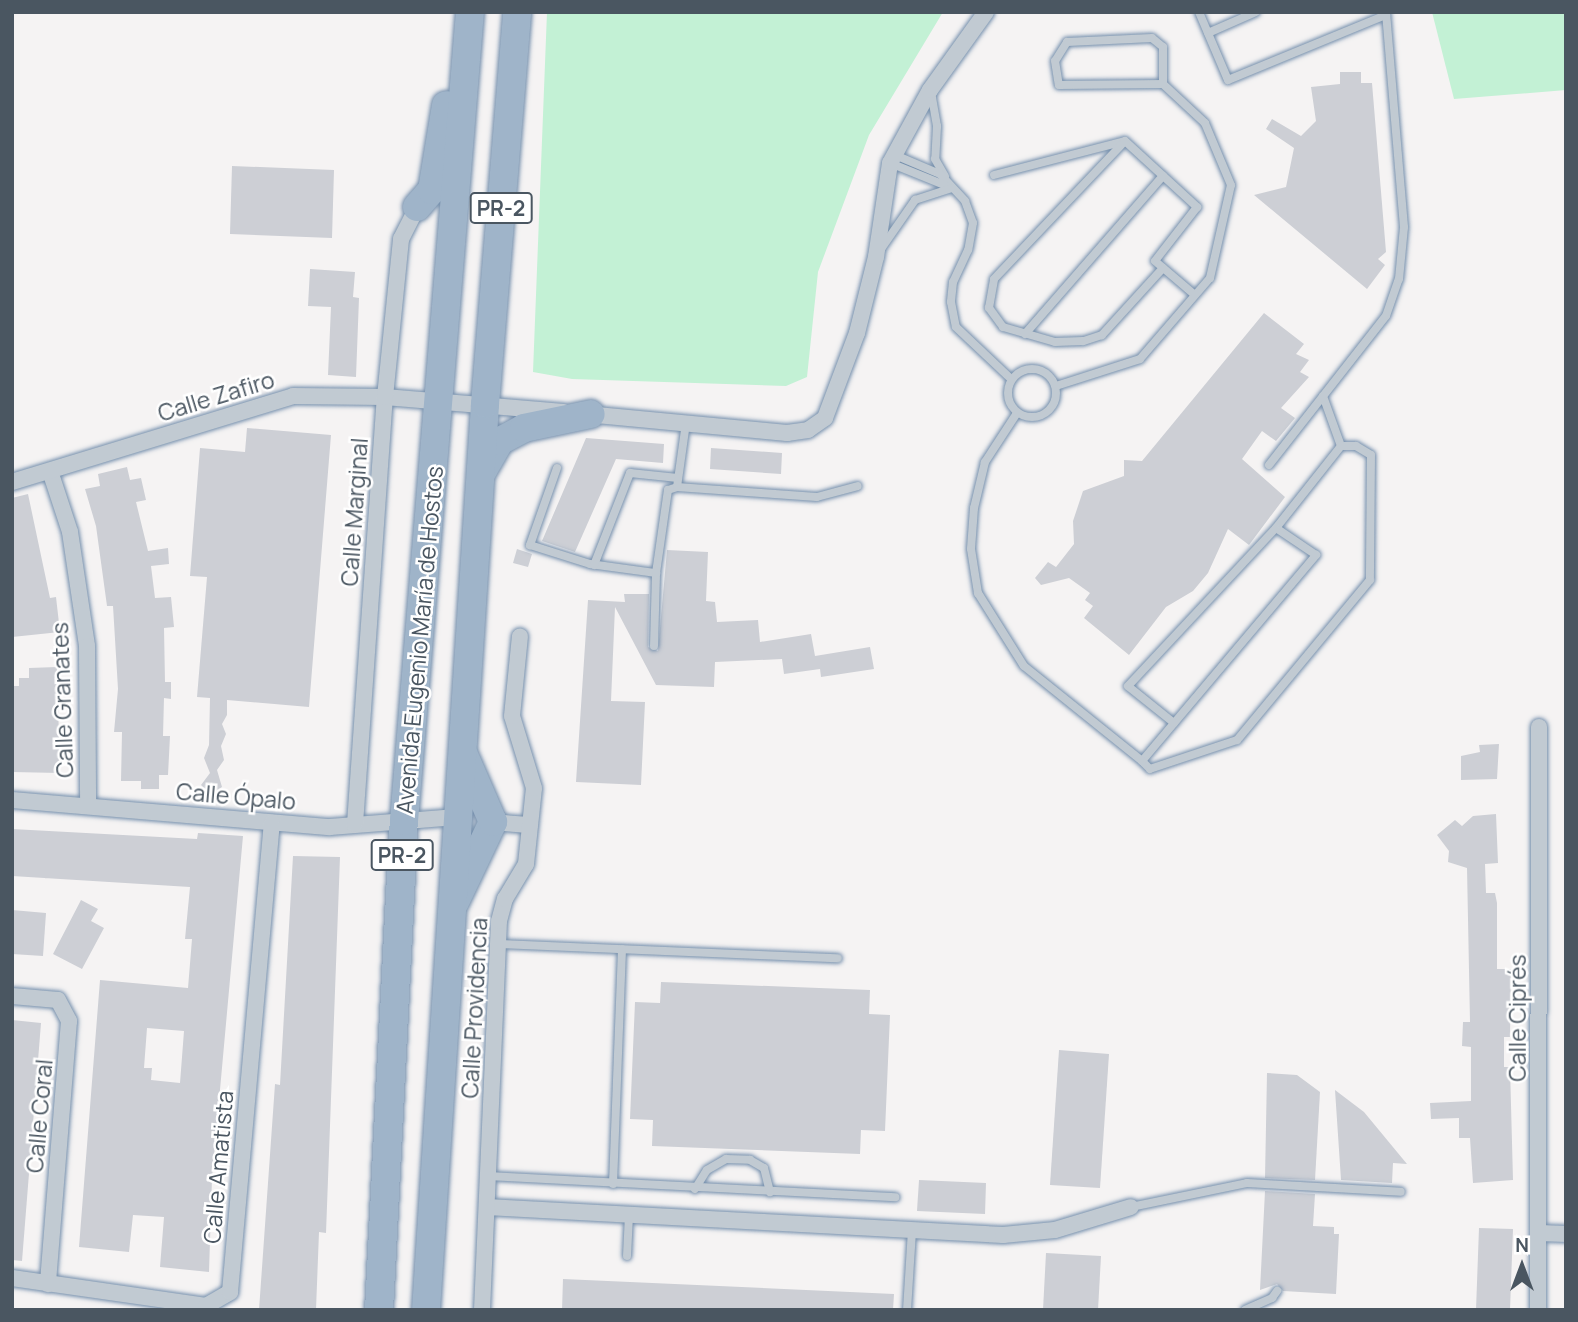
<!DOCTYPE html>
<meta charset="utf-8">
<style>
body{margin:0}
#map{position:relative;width:1578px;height:1322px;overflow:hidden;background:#f5f3f3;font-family:Manrope,sans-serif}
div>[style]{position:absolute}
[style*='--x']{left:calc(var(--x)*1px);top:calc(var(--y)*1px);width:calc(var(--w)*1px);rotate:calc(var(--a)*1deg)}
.green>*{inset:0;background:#c3f1d5}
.building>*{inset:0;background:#cdcfd5}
.roads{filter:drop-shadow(0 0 2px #7690ad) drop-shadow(0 0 2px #7690ad)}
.service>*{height:8px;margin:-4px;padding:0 4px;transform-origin:4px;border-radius:4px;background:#c1cad2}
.service>.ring{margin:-4px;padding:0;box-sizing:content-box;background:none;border:8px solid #c1cad2;border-radius:50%}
.minor>*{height:16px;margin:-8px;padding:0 8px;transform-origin:8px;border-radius:8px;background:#c1cad2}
.trunk>*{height:28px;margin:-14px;padding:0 14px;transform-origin:14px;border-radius:14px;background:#9fb4c9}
span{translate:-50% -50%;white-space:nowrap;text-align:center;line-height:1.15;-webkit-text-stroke:5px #fff;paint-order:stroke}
.shield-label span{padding:2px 5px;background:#fff;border:2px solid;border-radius:5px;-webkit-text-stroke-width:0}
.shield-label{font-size:21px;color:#4a5661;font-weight:700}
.street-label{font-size:23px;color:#4a5661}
.frame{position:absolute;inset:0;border:14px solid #4a5661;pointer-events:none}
.north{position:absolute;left:1487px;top:1231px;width:70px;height:70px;-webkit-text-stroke:5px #fff;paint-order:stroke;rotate:0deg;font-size:19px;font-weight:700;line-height:28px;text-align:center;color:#4a5661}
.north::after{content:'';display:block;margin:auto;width:24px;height:32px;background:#4a5661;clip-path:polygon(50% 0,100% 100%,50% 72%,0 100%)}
</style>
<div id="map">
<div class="green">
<div style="clip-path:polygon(547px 12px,943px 12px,869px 135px,818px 272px,807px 377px,786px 386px,572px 379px,533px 372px)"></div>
<div style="clip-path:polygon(1432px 12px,1566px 12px,1566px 90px,1454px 99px)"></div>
</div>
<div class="building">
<div style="clip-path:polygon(1340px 72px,1361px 72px,1361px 83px,1372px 83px,1386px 252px,1378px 259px,1385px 265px,1367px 289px,1254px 195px,1286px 187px,1294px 148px,1266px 129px,1272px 119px,1301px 136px,1316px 121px,1311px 87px,1340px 84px)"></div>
<div style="clip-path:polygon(232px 166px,334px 170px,332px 238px,230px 234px)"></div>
<div style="clip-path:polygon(310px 269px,355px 272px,353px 297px,359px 298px,356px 377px,328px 375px,331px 307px,308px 306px)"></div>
<div style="clip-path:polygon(1264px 313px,1304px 344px,1296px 354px,1309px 360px,1300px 372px,1309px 377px,1281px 408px,1295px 418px,1276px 441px,1262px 431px,1242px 459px,1285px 497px,1249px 545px,1228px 529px,1208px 573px,1193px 591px,1166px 607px,1129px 655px,1084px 618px,1093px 606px,1085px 600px,1090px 593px,1069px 578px,1041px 585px,1035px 578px,1048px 562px,1056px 567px,1074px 544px,1073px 521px,1083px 491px,1124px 476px,1124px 460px,1142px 461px)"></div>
<div style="clip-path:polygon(247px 428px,331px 435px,309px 707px,227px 700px,227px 715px,222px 724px,226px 734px,221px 746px,224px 760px,217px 770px,222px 787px,211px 795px,201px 785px,210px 773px,204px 758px,209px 745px,210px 698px,197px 697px,207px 577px,190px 576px,200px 448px,245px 452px)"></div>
<div style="clip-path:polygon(586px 438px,664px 444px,663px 463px,616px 459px,575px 552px,542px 541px)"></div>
<div style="clip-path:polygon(711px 448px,782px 453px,781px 474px,710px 469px)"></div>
<div style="clip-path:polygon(127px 467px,130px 480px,141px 478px,146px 500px,136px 502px,148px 551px,168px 548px,169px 564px,151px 566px,155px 598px,171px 597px,174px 627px,164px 628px,165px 682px,171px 682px,171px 699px,164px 698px,163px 736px,170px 736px,168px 775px,159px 775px,159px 789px,141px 789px,141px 781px,121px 781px,122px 732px,114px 732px,118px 689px,113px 606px,107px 606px,96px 526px,85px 489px,100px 486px,98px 474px)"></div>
<div style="clip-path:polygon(28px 494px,50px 598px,56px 597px,60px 632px,12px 637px,12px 498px)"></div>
<div style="clip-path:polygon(517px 549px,532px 554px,528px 567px,513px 563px)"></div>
<div style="clip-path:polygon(667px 550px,708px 552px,706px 601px,715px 602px,717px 622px,758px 620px,760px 642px,811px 634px,815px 656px,870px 647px,874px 669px,821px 677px,820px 669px,784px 674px,782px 659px,715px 662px,714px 687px,656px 685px,615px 607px,611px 701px,645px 702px,641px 785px,576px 782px,588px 600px,625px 602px,624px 594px,649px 594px,648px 647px,658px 651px)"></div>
<div style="clip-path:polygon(57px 667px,60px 773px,12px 772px,12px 686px,19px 686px,19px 678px,29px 678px,29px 668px)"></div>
<div style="clip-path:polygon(1499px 744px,1497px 779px,1461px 780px,1461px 756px,1480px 752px,1479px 745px)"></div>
<div style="clip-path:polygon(1496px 814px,1498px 863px,1485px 864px,1486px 893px,1495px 893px,1497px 903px,1497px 969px,1511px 969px,1510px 1037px,1504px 1037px,1504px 1067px,1510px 1067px,1513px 1180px,1473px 1183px,1470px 1138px,1459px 1138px,1459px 1118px,1431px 1119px,1430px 1103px,1471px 1101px,1471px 1047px,1462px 1046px,1463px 1022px,1470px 1022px,1467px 868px,1448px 862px,1449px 851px,1437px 835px,1455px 820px,1462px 826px,1473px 816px)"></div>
<div style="clip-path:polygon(evenodd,12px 829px,197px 839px,198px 833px,243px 836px,212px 1178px,209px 1272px,160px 1267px,164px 1217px,133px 1215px,129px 1252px,79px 1247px,100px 980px,188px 988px,192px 939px,185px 939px,190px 887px,12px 876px,12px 829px,147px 1028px,184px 1031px,180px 1083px,151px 1080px,152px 1068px,144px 1068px,147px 1028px)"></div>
<div style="clip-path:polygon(293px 856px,340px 857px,326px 1233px,319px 1232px,316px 1310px,259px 1310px,275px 1084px,280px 1085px)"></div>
<div style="clip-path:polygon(81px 900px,98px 909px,91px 921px,104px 928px,82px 969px,53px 954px)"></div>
<div style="clip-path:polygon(12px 910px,46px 913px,43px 956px,12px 954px)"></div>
<div style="clip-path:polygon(661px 982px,870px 990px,869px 1014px,890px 1015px,885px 1131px,861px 1130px,860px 1154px,652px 1146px,653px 1120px,630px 1119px,635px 1002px,660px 1003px)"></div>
<div style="clip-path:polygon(12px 1020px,41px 1023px,22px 1261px,12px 1260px)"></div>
<div style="clip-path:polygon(1059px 1050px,1109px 1054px,1100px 1188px,1050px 1185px)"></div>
<div style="clip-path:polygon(1267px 1073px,1297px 1075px,1320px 1092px,1315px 1180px,1265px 1178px)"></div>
<div style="clip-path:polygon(1335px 1090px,1364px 1112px,1407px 1164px,1393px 1163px,1392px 1183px,1341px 1180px)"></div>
<div style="clip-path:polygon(919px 1180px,986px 1183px,985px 1214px,917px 1211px)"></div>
<div style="clip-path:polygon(1265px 1191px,1315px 1194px,1313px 1226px,1334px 1227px,1334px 1234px,1339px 1234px,1336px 1294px,1283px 1291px,1277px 1284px,1260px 1290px)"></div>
<div style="clip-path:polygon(1479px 1228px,1513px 1229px,1510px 1310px,1476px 1310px)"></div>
<div style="clip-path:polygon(1046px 1253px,1101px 1256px,1098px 1310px,1043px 1310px)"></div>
<div style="clip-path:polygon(563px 1279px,894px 1294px,893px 1310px,562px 1310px)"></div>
</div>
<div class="roads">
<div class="service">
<div style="--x:1199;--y:12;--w:74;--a:66.9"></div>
<div style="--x:1228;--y:80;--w:171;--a:-22.4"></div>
<div style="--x:1208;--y:33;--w:52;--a:-23.6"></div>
<div style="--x:931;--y:92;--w:35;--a:80"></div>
<div style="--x:937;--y:126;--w:33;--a:93"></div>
<div style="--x:935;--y:159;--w:20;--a:60"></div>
<div style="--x:895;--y:155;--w:49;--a:22.9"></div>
<div style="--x:940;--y:174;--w:37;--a:47"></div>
<div style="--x:965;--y:201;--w:23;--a:70"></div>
<div style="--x:973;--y:223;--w:27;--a:100"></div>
<div style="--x:968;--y:250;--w:35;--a:115"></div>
<div style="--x:953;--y:282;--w:20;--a:96"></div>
<div style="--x:951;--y:302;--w:25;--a:79"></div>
<div style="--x:956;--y:327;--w:76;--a:43.4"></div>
<div style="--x:890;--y:163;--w:64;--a:22.1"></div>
<div style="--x:994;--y:175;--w:135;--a:-14.5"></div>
<div style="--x:881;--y:249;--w:60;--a:-55.2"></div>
<div style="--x:915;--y:200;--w:39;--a:-18"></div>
<div style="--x:1163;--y:268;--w:91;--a:132.3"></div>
<div style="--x:1102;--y:335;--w:20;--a:162"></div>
<div style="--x:1083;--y:341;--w:28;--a:178"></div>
<div style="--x:1055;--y:342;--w:54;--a:-163.9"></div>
<div style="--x:1003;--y:327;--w:24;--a:-126"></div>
<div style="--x:989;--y:308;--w:29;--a:-80"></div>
<div style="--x:994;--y:279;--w:190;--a:-46.5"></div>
<div style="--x:1125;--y:141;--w:98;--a:42.5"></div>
<div style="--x:1197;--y:207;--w:68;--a:127.9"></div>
<div style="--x:1155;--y:261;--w:52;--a:40.4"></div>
<div style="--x:1025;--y:334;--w:210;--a:-48.9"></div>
<div class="ring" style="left:1008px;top:369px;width:40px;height:40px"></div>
<div style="--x:1056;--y:386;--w:88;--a:-17.8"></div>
<div style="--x:1140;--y:359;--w:107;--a:-49.2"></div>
<div style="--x:1210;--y:278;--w:95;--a:-77.3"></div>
<div style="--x:1231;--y:185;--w:67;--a:-112.8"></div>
<div style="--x:1205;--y:123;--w:57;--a:-137.1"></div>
<div style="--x:1163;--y:84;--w:37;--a:-90"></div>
<div style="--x:1163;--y:47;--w:14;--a:-141"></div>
<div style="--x:1152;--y:38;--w:85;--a:177.3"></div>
<div style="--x:1067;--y:42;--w:22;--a:122"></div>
<div style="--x:1055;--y:61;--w:24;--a:81"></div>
<div style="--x:1059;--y:85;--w:104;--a:-0.6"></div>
<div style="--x:1323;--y:396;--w:53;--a:70.2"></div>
<div style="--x:1341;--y:446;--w:15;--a:0"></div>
<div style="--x:1356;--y:446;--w:17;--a:31"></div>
<div style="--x:1371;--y:455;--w:125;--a:90.5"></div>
<div style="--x:1370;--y:580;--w:208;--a:129.7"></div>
<div style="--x:1237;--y:740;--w:92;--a:161.6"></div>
<div style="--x:1150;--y:769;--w:11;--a:-135"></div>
<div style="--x:1142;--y:761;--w:270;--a:-49.8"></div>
<div style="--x:1316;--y:555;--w:48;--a:-146"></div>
<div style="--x:1276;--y:528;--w:105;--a:-51.6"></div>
<div style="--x:1017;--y:413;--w:59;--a:123.1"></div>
<div style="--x:985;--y:462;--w:47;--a:103.4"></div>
<div style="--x:974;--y:508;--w:41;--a:94.2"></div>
<div style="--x:971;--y:549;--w:45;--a:81"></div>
<div style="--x:978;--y:593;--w:86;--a:57.8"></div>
<div style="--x:1024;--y:666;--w:151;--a:38.8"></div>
<div style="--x:1269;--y:465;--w:189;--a:-51.9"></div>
<div style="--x:1386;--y:316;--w:39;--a:-71"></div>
<div style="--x:1399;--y:279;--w:52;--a:-84.5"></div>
<div style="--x:1404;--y:227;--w:216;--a:-94.8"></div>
<div style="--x:557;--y:468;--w:82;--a:109.3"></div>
<div style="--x:530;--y:545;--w:63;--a:17.6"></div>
<div style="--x:590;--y:564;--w:67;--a:7.8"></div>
<div style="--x:677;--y:487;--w:140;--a:4.1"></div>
<div style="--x:817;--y:497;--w:42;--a:-15"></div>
<div style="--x:594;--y:565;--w:99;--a:-68.6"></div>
<div style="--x:630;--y:473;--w:48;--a:5.9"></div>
<div style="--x:654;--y:646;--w:73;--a:-88.4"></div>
<div style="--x:656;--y:573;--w:84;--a:-81.8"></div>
<div style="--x:668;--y:490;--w:9;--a:-18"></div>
<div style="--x:677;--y:487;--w:65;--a:-82"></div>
<div style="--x:1174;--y:723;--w:59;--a:-141.2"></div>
<div style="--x:1128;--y:686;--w:216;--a:-46.9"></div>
<div style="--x:498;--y:944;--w:340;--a:2.4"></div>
<div style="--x:488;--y:1176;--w:408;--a:3"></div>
<div style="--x:613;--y:1184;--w:235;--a:-87.8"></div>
<div style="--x:695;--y:1189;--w:22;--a:-58"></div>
<div style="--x:707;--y:1170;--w:22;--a:-30"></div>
<div style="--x:726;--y:1159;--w:24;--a:2"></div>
<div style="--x:750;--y:1160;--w:16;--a:30"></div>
<div style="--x:764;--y:1168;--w:25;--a:76"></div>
<div style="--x:1131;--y:1207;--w:118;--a:-11.7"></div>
<div style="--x:1247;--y:1183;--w:154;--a:3.3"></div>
<div style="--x:627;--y:1256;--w:41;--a:-87.2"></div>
<div style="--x:907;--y:1310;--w:80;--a:-86.4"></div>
<div style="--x:1245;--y:1310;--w:30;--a:-24"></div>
<div style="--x:1272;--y:1298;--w:9;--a:-54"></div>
</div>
<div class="minor">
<div style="--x:586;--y:414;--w:202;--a:5.4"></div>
<div style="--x:787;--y:433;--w:21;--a:-8"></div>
<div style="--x:808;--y:430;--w:21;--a:-35"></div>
<div style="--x:825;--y:418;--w:91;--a:-69.4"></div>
<div style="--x:857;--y:333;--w:78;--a:-76"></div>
<div style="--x:876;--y:257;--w:95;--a:-81.5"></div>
<div style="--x:890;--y:163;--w:83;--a:-61.3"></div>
<div style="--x:930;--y:90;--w:96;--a:-54.3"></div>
<div style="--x:50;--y:471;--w:64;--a:71.8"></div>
<div style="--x:70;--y:532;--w:115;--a:81.5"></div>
<div style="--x:87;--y:646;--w:159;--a:89.6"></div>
<div style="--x:12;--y:482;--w:294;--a:-17"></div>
<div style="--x:293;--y:396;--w:92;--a:0.6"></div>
<div style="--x:385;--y:397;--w:179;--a:4.8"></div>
<div style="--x:12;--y:800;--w:319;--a:4.9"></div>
<div style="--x:330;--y:827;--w:127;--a:-4.5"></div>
<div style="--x:493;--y:822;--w:37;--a:5"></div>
<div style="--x:355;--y:824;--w:428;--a:-86"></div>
<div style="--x:385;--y:397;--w:159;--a:-84.2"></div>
<div style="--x:401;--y:239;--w:36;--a:-63"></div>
<div style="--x:12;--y:996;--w:46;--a:5"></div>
<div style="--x:58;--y:1000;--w:24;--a:62"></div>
<div style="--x:69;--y:1021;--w:264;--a:94.6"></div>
<div style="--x:487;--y:1207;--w:517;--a:3.11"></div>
<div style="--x:1003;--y:1235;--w:52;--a:-5.5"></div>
<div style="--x:1055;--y:1230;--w:79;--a:-16.8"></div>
<div style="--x:1540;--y:1233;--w:26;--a:2"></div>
<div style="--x:12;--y:1278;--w:196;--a:8.2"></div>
<div style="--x:206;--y:1306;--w:28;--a:-30"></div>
<div style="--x:230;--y:1292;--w:471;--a:-84.9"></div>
<div style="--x:482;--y:1310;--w:389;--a:-87.5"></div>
<div style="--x:499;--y:921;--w:23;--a:-75"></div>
<div style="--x:505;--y:899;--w:41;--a:-59"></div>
<div style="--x:526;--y:864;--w:76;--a:-84"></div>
<div style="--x:534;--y:788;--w:75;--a:-107"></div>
<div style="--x:512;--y:716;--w:80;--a:-84.3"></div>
<div style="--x:1538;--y:1310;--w:583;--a:-89.9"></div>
</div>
<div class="trunk">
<div style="--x:417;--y:207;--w:23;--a:-49"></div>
<div style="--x:432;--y:190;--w:86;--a:-80.6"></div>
<div style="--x:482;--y:472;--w:36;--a:-60"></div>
<div style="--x:500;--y:441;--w:27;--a:-28"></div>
<div style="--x:524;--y:428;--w:68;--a:-11.8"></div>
<div style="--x:455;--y:902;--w:89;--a:-64.6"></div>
<div style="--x:493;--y:822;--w:73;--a:-113.4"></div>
<div style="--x:379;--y:1310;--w:490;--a:-87.1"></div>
<div style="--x:404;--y:821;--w:812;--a:-85.34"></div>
<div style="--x:426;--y:1310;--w:908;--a:-86.27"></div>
<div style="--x:485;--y:404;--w:393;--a:-85.3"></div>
</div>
</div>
<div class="shield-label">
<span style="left:501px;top:208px">PR-2</span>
<span style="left:402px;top:855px">PR-2</span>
</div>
<div class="street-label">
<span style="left:216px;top:396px;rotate:-17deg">Calle Zafiro</span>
<span style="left:354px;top:512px;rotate:-86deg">Calle Marginal</span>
<span style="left:419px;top:640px;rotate:-85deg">Avenida Eugenio María de Hostos</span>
<span style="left:62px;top:700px;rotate:-92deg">Calle Granates</span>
<span style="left:236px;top:796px;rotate:5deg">Calle Ópalo</span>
<span style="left:474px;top:1008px;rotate:-87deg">Calle Providencia</span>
<span style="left:1517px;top:1018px;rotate:-90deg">Calle Ciprés</span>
<span style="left:39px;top:1116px;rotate:-85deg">Calle Coral</span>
<span style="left:218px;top:1167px;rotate:-85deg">Calle Amatista</span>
</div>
<div class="frame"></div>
<div class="north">N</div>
</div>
